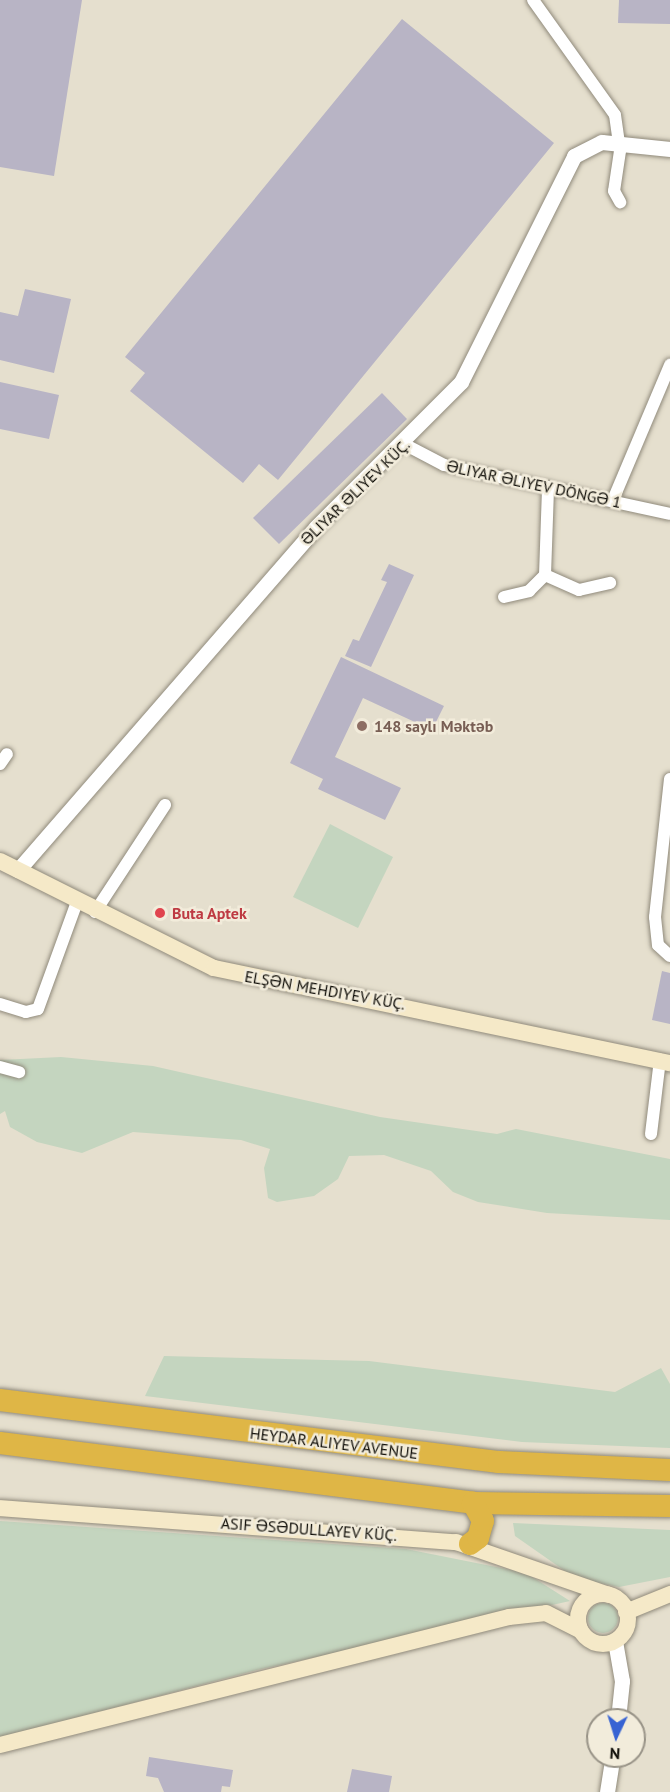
<!DOCTYPE html>
<meta charset="utf-8">
<style>
body{margin:0}
#map{position:relative;width:670px;height:1792px;overflow:hidden;background:#e5dfce;font-family:"PT Sans",sans-serif}
div>[style]{position:absolute}
[style*='--x']{left:calc(var(--x)*1px);top:calc(var(--y)*1px);width:calc(var(--w)*1px);rotate:calc(var(--a)*1deg)}
.green>*{inset:0;background:#c4d5bf}
.round{border-radius:50%}
.building>*{inset:0;background:#b8b4c5}
.roads{filter:drop-shadow(0 0 2px #908a7b) drop-shadow(0 0 2px #908a7b)}
.minor>*{height:12px;margin:-6px;padding:0 6px;transform-origin:6px;border-radius:6px;background:#fff}
.tertiary>*{height:15px;margin:-7.5px;padding:0 7.5px;transform-origin:7.5px;border-radius:7.5px;background:#fff}
.secondary>*{height:16px;margin:-8px;padding:0 8px;transform-origin:8px;border-radius:8px;background:#f5e9c8}
.secondary>.ring{margin:-8px;padding:0;box-sizing:content-box;background:none;border:16px solid #f5e9c8;border-radius:50%}
.motorway>*{height:22px;margin:-11px;padding:0 11px;transform-origin:11px;border-radius:11px;background:#dfb646}
.dots>*{width:16px;height:16px;translate:-50% -50%;box-sizing:border-box;border:3px solid #f2ecdb;border-radius:50%}
span{translate:-50% -50%;white-space:nowrap;text-align:center;line-height:1.15;-webkit-text-stroke:5px #f2ecdb;paint-order:stroke}
.street-label{font-size:16px;color:#100e08}
.education-label{font-size:16px;color:#785e54;font-weight:700}
.left{translate:0 -50%;text-align:left}
.health-label{font-size:16px;color:#be3a42;font-weight:700}
.north{position:absolute;left:586px;top:1708px;width:60px;height:60px;box-sizing:border-box;background:#f2ecdb;border:2px solid #989387;border-radius:50%;rotate:184deg;font-size:16px;font-weight:700;line-height:24px;text-align:center;color:#100e08}
.north::after{content:'';display:block;margin:auto;width:21px;height:27px;background:#3763d3;clip-path:polygon(50% 0,100% 100%,50% 72%,0 100%)}
</style>
<div id="map">
<div class="green">
<div style="clip-path:polygon(330px 824px,393px 857px,358px 928px,293px 897px)"></div>
<div style="clip-path:polygon(61px 1057px,153px 1066px,380px 1117px,497px 1134px,516px 1129px,670px 1159px,670px 1220px,547px 1213px,478px 1202px,453px 1192px,431px 1171px,384px 1155px,349px 1156px,338px 1179px,314px 1196px,277px 1202px,268px 1198px,264px 1168px,270px 1149px,241px 1140px,133px 1132px,82px 1153px,37px 1142px,10px 1127px,5px 1111px,0 1114px,0 1060px)"></div>
<div style="clip-path:polygon(164px 1356px,369px 1361px,615px 1392px,661px 1368px,670px 1384px,670px 1448px,522px 1442px,145px 1396px)"></div>
<div style="clip-path:polygon(0 1521px,406px 1549px,526px 1573px,570px 1601px,257px 1670px,0 1738px)"></div>
<div style="clip-path:polygon(513px 1523px,670px 1530px,670px 1577px,619px 1587px,575px 1578px,515px 1536px)"></div>
<div class="round" style="left:588px;top:1603px;width:30px;height:30px"></div>
</div>
<div class="building">
<div style="clip-path:polygon(0 0,82px 0,54px 176px,0 167px)"></div>
<div style="clip-path:polygon(619px 0,670px 0,670px 24px,618px 23px)"></div>
<div style="clip-path:polygon(402px 19px,554px 143px,278px 480px,259px 464px,243px 483px,130px 391px,145px 373px,125px 357px)"></div>
<div style="clip-path:polygon(25px 289px,71px 299px,54px 373px,0 360px,0 312px,18px 316px)"></div>
<div style="clip-path:polygon(0 382px,59px 395px,49px 439px,0 429px)"></div>
<div style="clip-path:polygon(382px 393px,407px 419px,279px 544px,253px 518px)"></div>
<div style="clip-path:polygon(389px 564px,414px 575px,371px 667px,345px 656px,353px 639px,359px 641px,387px 582px,381px 580px)"></div>
<div style="clip-path:polygon(341px 657px,444px 706px,432px 730px,363px 698px,335px 757px,401px 788px,385px 820px,318px 789px,323px 779px,290px 763px)"></div>
<div style="clip-path:polygon(662px 971px,670px 973px,670px 1024px,652px 1020px)"></div>
<div style="clip-path:polygon(149px 1757px,233px 1770px,230px 1787px,222px 1786px,221px 1792px,164px 1792px,158px 1778px,146px 1776px)"></div>
<div style="clip-path:polygon(352px 1769px,392px 1776px,389px 1792px,347px 1792px)"></div>
</div>
<div class="roads">
<div class="minor">
<div style="--x:533;--y:0;--w:141;--a:54.5"></div>
<div style="--x:615;--y:115;--w:36;--a:82"></div>
<div style="--x:620;--y:151;--w:40;--a:98.5"></div>
<div style="--x:614;--y:191;--w:13;--a:61"></div>
<div style="--x:404;--y:444;--w:45;--a:27.7"></div>
<div style="--x:444;--y:465;--w:231;--a:12.2"></div>
<div style="--x:613;--y:500;--w:147;--a:-67.1"></div>
<div style="--x:545;--y:575;--w:37;--a:24"></div>
<div style="--x:579;--y:590;--w:32;--a:-13"></div>
<div style="--x:504;--y:597;--w:26;--a:-13"></div>
<div style="--x:529;--y:591;--w:23;--a:-45"></div>
<div style="--x:545;--y:575;--w:88;--a:-88"></div>
<div style="--x:0;--y:764;--w:12;--a:-55"></div>
<div style="--x:670;--y:779;--w:139;--a:96.2"></div>
<div style="--x:655;--y:917;--w:28;--a:84"></div>
<div style="--x:658;--y:945;--w:16;--a:43"></div>
<div style="--x:95;--y:912;--w:128;--a:-56.8"></div>
<div style="--x:0;--y:1004;--w:27;--a:17"></div>
<div style="--x:26;--y:1012;--w:12;--a:-14"></div>
<div style="--x:38;--y:1009;--w:114;--a:-70"></div>
<div style="--x:0;--y:1067;--w:20;--a:15"></div>
<div style="--x:651;--y:1134;--w:75;--a:-83.1"></div>
</div>
<div class="tertiary">
<div style="--x:18;--y:870;--w:454;--a:-49"></div>
<div style="--x:316;--y:527;--w:205;--a:-45"></div>
<div style="--x:461;--y:382;--w:253;--a:-63.4"></div>
<div style="--x:574;--y:156;--w:31;--a:-27"></div>
<div style="--x:602;--y:142;--w:68;--a:5.9"></div>
<div style="--x:615;--y:1641;--w:41;--a:80.1"></div>
<div style="--x:622;--y:1681;--w:39;--a:96"></div>
<div style="--x:607;--y:1792;--w:36;--a:-81"></div>
</div>
<div class="secondary">
<div style="--x:0;--y:861;--w:239;--a:26.6"></div>
<div style="--x:214;--y:968;--w:466;--a:11.8"></div>
<div style="--x:0;--y:1508;--w:457;--a:4.3"></div>
<div style="--x:456;--y:1542;--w:162;--a:19.1"></div>
<div class="ring" style="left:578px;top:1594px;width:34px;height:34px"></div>
<div style="--x:626;--y:1612;--w:48;--a:-22.2"></div>
<div style="--x:0;--y:1745;--w:525;--a:-14.12"></div>
<div style="--x:509;--y:1617;--w:37;--a:-6"></div>
<div style="--x:546;--y:1613;--w:39;--a:27"></div>
</div>
<div class="motorway">
<div style="--x:0;--y:1400;--w:503;--a:7.08"></div>
<div style="--x:499;--y:1462;--w:171;--a:2.7"></div>
<div style="--x:0;--y:1443;--w:477;--a:7.2"></div>
<div style="--x:473;--y:1503;--w:197;--a:0.9"></div>
<div style="--x:470;--y:1544;--w:10;--a:-37"></div>
<div style="--x:478;--y:1538;--w:18;--a:-74"></div>
<div style="--x:483;--y:1521;--w:21;--a:-119"></div>
</div>
</div>
<div class="dots">
<div style="left:362px;top:726px;background:#8d6e63"></div>
<div style="left:160px;top:913px;background:#e0444e"></div>
</div>
<div class="street-label">
<span style="left:534px;top:484px;rotate:12deg">ƏLIYAR ƏLIYEV DÖNGƏ 1</span>
<span style="left:355px;top:492px;rotate:-44deg">ƏLIYAR ƏLIYEV KÜÇ.</span>
<span style="left:325px;top:990px;rotate:10deg">ELŞƏN MEHDIYEV KÜÇ.</span>
<span style="left:334px;top:1443px;rotate:7deg">HEYDAR ALIYEV AVENUE</span>
<span style="left:309px;top:1529px;rotate:4deg">ASIF ƏSƏDULLAYEV KÜÇ.</span>
</div>
<div class="education-label">
<span class="left" style="left:374px;top:726px">148 saylı Məktəb</span>
</div>
<div class="health-label">
<span class="left" style="left:172px;top:913px">Buta Aptek</span>
</div>
<div class="north">N</div>
</div>
